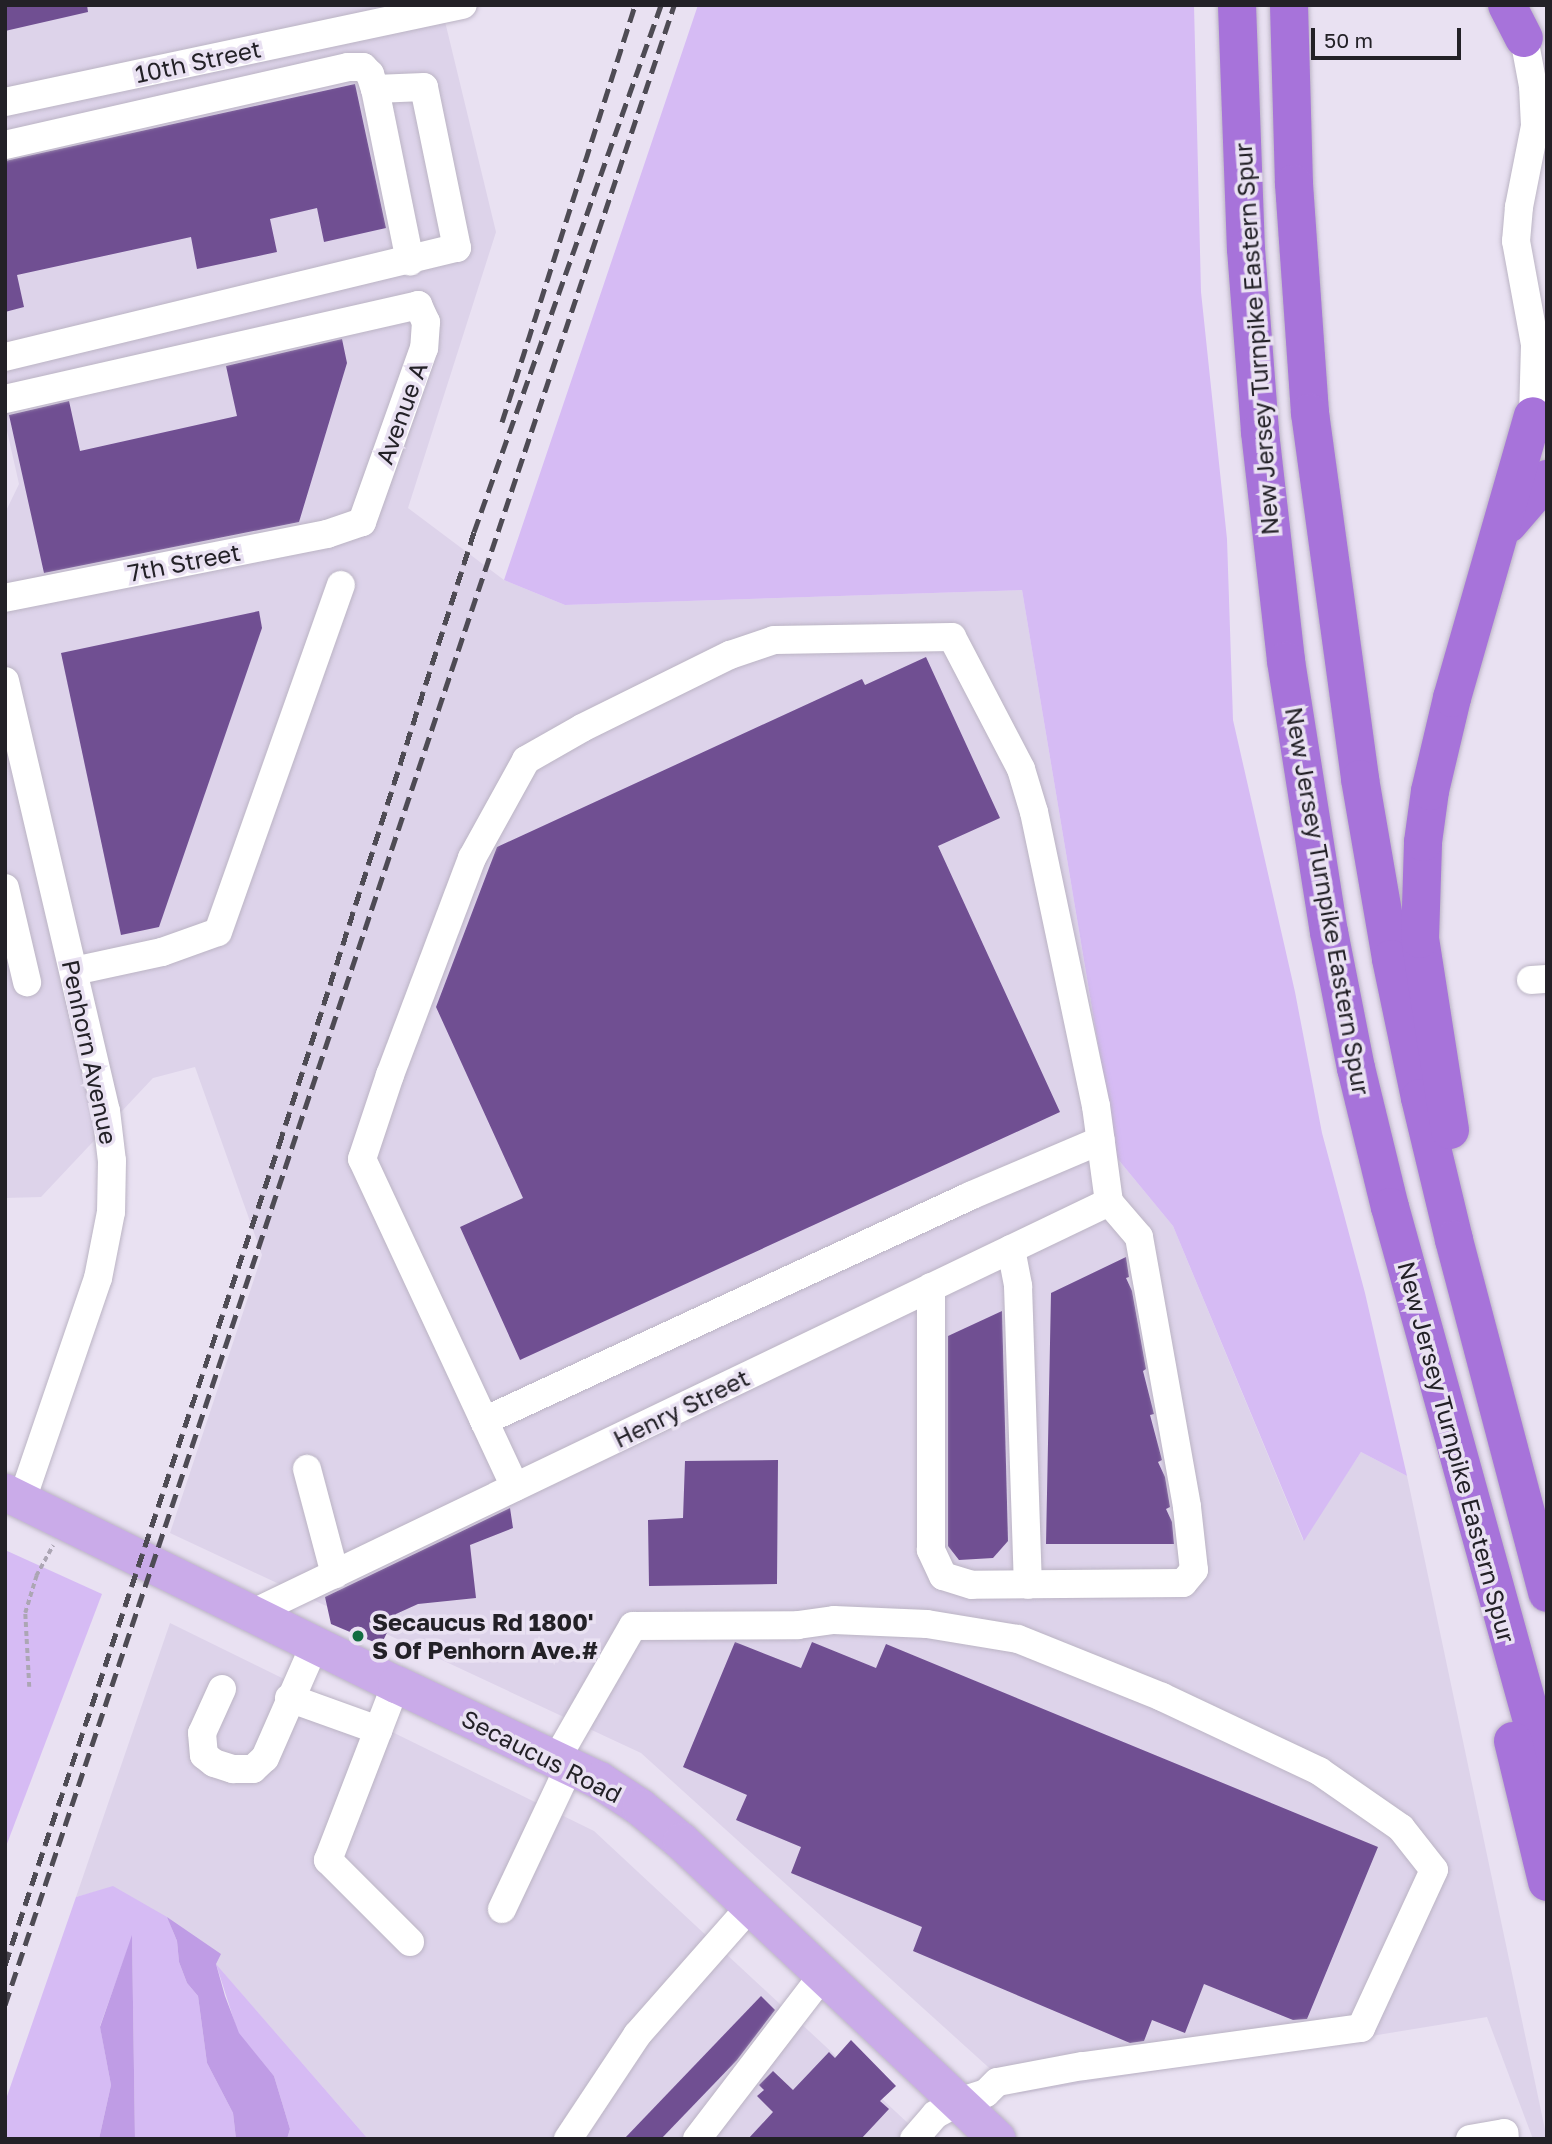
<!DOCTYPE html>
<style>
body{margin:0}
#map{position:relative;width:1552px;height:2144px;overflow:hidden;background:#e9e1f2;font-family:"Golos Text",sans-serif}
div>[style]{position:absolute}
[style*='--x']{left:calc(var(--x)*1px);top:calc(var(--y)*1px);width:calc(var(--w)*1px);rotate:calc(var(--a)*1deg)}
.built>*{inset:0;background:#ddd3ea}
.green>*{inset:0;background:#d6bbf4}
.water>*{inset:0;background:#bf9ce5}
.building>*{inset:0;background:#704f92}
.path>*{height:3.5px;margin-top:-1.75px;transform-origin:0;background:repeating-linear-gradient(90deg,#aca6b4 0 5px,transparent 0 8.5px)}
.roads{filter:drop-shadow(0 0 2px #bbb4c4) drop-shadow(0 0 2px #bbb4c4)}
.minor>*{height:28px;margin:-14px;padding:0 14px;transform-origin:14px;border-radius:14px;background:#fff}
.major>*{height:37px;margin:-18.5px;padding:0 18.5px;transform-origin:18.5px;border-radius:18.5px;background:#caabe9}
.highway>*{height:38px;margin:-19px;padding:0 19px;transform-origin:19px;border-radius:19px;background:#a773da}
.rail>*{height:5px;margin-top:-2.5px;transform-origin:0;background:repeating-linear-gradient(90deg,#4e4b54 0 14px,transparent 0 21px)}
.dots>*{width:19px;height:19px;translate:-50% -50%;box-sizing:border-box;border:4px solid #e9e1f2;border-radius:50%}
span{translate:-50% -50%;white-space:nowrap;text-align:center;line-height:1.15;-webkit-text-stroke:7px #e9e1f2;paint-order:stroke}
.street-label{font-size:24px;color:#232127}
.poi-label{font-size:24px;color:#232127;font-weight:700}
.left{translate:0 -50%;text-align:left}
.frame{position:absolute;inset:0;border:7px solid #232127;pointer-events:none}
.scale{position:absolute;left:1311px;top:28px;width:150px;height:32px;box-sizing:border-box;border:4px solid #232127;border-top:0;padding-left:9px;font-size:21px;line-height:24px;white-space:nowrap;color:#232127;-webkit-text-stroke:5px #e9e1f2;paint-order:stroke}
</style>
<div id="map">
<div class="built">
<div style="clip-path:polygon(5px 5px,441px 5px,496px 232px,408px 508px,504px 580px,565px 605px,1022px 590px,1117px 1158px,1173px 1226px,1303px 1540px,1361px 1452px,1407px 1476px,1547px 2139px,1533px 2139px,1487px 2017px,1018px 2094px,641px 1753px,170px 1533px,262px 1255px,195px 1067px,153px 1078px,41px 1197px,5px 1198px,5px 513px,19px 484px,5px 422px)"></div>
<div style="clip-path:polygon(170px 1623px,594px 1831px,925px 2139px,368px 2139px,207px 1954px,113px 1887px,76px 1897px)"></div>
</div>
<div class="green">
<div style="clip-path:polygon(698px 5px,1194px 5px,1201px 292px,1227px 539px,1233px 720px,1295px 992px,1322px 1133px,1365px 1293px,1407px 1476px,1361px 1452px,1304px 1541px,1173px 1226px,1117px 1158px,1022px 590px,565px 605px,504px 580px)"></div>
<div style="clip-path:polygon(5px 1550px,102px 1594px,5px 1849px)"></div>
<div style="clip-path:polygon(113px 1886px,167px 1917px,177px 1941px,179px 1962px,187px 1983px,198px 1996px,207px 2063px,233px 2113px,236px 2139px,135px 2139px,132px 1937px,100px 2026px,111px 2085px,99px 2139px,5px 2139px,5px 2102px,76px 1897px)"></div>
<div style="clip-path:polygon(216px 1964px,368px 2139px,287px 2139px,290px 2129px,274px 2076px,238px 2033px)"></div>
</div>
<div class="water">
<div style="clip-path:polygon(167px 1917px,221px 1954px,216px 1964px,225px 1996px,239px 2033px,274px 2076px,290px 2129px,287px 2139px,236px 2139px,233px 2113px,207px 2063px,198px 1996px,187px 1983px,179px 1962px,177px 1941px)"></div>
<div style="clip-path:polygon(132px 1935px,135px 2139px,99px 2139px,111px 2085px,100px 2027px)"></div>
</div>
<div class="building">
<div style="clip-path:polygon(5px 5px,87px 5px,88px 12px,5px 31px)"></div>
<div style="clip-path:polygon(355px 84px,386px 228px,324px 242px,317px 208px,270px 219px,277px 252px,197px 269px,191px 237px,17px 275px,24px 307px,5px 312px,5px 161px)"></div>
<div style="clip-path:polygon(342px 339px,347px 363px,299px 522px,44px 573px,9px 415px,69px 401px,80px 451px,237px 416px,226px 366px)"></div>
<div style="clip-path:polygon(259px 611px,262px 628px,159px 927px,121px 935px,61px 653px)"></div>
<div style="clip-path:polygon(926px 657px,1000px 818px,938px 846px,1060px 1112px,520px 1360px,460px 1227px,523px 1198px,436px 1007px,497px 847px,862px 679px,865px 685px)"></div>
<div style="clip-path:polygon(1126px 1257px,1129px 1277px,1126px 1278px,1132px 1291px,1146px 1369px,1143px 1371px,1154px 1414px,1150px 1415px,1162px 1460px,1158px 1462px,1165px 1477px,1170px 1507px,1166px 1509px,1172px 1522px,1174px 1544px,1046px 1544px,1051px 1293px)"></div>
<div style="clip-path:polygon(1002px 1311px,1008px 1541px,993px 1558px,959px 1560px,948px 1546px,948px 1336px)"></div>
<div style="clip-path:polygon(778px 1460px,777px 1584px,649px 1586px,648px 1520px,683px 1518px,685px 1461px)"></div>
<div style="clip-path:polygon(510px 1508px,513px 1528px,470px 1545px,476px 1598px,418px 1604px,396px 1614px,381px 1645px,331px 1624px,325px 1597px)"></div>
<div style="clip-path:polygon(735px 1642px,801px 1668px,812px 1642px,876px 1668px,886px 1644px,1378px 1847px,1307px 2019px,1293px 2020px,1204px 1984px,1185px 2033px,1152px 2020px,1144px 2041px,1130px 2043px,913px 1951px,922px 1927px,791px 1873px,801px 1847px,736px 1820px,747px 1795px,683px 1767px)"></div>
<div style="clip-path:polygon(761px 1996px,775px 2010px,737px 2060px,661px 2139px,624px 2139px)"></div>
<div style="clip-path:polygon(851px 2040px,896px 2086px,880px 2101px,889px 2109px,861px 2139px,748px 2139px,773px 2112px,757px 2096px,764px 2090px,759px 2085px,773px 2071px,793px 2090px,829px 2052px,835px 2058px)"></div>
</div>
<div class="path">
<div style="--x:29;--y:1687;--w:74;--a:-93.1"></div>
<div style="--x:25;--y:1613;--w:39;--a:-73"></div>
<div style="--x:36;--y:1576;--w:35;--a:-61"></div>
</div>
<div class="roads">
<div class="minor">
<div style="--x:1524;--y:38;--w:49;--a:79.4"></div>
<div style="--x:1533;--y:86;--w:40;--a:87.1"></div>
<div style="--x:1535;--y:126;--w:83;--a:101.2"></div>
<div style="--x:1519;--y:207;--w:34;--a:95"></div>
<div style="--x:1516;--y:241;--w:106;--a:79.6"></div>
<div style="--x:1535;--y:345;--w:71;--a:91.6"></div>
<div style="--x:5;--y:102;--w:468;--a:-12"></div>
<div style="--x:5;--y:145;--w:352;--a:-12.8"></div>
<div style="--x:348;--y:67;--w:15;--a:0"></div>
<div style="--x:363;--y:67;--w:10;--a:45"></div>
<div style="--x:370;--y:74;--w:16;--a:72"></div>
<div style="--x:375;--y:89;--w:176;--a:78.5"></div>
<div style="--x:5;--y:357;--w:465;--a:-13.6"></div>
<div style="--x:457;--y:248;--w:164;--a:-101.6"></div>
<div style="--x:424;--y:87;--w:49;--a:177.7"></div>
<div style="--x:5;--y:399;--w:424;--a:-12.8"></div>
<div style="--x:418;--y:305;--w:19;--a:65"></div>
<div style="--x:426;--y:322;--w:26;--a:94"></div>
<div style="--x:424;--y:348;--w:185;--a:109.6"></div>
<div style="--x:362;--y:522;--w:37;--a:161"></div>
<div style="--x:327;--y:534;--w:328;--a:168.8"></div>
<div style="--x:5;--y:681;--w:442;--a:76.8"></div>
<div style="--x:106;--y:1111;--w:50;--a:83.2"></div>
<div style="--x:112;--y:1161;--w:51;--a:91.1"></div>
<div style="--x:111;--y:1212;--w:67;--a:101.1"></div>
<div style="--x:98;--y:1278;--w:235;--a:108.9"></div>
<div style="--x:5;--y:888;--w:97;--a:76.8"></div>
<div style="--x:74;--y:971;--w:90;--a:-12.2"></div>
<div style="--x:162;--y:952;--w:59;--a:-19.7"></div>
<div style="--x:218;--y:932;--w:368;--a:-70.5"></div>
<div style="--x:1531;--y:980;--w:16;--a:-4"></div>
<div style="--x:1011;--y:1249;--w:38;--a:79"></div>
<div style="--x:1018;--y:1286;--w:299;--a:88.1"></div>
<div style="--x:484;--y:1421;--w:536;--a:-24.84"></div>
<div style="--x:970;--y:1196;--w:142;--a:-23.1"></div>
<div style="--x:307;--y:1469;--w:109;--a:75.1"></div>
<div style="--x:515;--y:1487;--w:362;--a:-115"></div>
<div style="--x:362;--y:1159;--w:89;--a:-71.6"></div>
<div style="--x:390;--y:1075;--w:232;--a:-69.3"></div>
<div style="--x:472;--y:858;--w:112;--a:-61.1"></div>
<div style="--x:526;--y:760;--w:64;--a:-29.7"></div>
<div style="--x:582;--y:728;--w:165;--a:-26.3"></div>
<div style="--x:730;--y:655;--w:46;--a:-18.8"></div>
<div style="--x:774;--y:640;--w:178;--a:-1"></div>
<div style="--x:952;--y:637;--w:149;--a:62.4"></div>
<div style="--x:1021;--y:769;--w:45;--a:73.2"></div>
<div style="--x:1034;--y:812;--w:300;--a:78.1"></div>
<div style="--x:1096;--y:1106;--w:97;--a:82.3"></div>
<div style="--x:1109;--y:1202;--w:46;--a:49.4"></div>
<div style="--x:1139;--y:1237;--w:274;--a:79.9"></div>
<div style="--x:1187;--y:1507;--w:63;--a:83.7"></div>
<div style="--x:1194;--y:1570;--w:17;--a:130"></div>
<div style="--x:1183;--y:1583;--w:211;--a:179.5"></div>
<div style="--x:972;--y:1585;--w:30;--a:-163"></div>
<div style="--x:943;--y:1576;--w:29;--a:-115"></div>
<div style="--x:931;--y:1550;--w:263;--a:-90"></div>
<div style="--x:253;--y:1613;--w:950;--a:-25.65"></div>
<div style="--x:396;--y:1684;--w:189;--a:111.1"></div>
<div style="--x:328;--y:1860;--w:116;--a:45"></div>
<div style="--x:222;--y:1689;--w:48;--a:114.4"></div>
<div style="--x:202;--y:1733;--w:22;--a:85"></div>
<div style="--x:204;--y:1755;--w:13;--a:39"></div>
<div style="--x:214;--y:1763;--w:20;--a:18"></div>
<div style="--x:233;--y:1769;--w:20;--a:0"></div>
<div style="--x:253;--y:1769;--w:16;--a:-43"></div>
<div style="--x:265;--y:1758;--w:124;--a:-66.3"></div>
<div style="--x:289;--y:1698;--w:95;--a:19.8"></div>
<div style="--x:557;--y:1758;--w:152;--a:-60.1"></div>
<div style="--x:633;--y:1626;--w:165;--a:-0.3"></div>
<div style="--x:798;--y:1625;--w:36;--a:-8"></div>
<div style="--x:834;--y:1620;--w:93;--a:2.5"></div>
<div style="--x:927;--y:1624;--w:92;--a:9.4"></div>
<div style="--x:1018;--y:1639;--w:155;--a:21.9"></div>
<div style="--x:1162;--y:1697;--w:174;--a:25.2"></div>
<div style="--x:1319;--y:1771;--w:100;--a:34.8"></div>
<div style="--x:1401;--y:1828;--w:53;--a:51.8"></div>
<div style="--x:1434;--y:1870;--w:174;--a:114.8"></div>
<div style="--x:1361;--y:2028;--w:282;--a:172.2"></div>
<div style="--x:1082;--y:2066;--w:86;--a:169.3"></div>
<div style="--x:997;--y:2082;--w:16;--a:135"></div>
<div style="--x:986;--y:2093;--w:28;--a:162"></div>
<div style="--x:959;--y:2102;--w:27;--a:152"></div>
<div style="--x:935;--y:2115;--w:32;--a:131"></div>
<div style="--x:502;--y:1909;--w:159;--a:-64.7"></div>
<div style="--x:568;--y:2139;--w:125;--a:-56.4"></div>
<div style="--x:637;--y:2035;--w:171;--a:-48.6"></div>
<div style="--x:697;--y:2139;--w:205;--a:-52.5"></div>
<div style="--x:1470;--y:2139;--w:35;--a:-10"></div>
<div style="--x:1504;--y:2133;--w:6;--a:81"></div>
</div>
<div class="major">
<div style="--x:5;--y:1492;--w:436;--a:26.2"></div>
<div style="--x:396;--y:1684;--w:225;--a:25.3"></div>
<div style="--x:599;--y:1780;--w:49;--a:33.4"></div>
<div style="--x:640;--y:1807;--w:53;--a:39.7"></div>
<div style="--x:681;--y:1841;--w:434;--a:43.3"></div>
</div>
<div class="highway">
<div style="--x:1237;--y:5;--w:244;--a:87.9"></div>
<div style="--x:1246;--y:249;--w:184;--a:85.6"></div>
<div style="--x:1260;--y:432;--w:230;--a:83.5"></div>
<div style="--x:1286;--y:661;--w:274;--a:81"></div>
<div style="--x:1329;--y:932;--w:139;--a:78.8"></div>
<div style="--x:1356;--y:1068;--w:143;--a:76.3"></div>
<div style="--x:1390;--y:1207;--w:589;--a:74.55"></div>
<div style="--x:1289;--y:5;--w:179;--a:88.4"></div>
<div style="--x:1294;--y:184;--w:230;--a:86"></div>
<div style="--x:1310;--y:413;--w:369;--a:82.2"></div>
<div style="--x:1360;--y:779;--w:183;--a:80.2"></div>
<div style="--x:1391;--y:959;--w:142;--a:78.2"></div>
<div style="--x:1420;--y:1098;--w:146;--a:76.5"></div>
<div style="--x:1454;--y:1240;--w:365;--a:75.2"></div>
<div style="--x:1507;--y:5;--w:37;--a:63"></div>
<div style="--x:1508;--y:524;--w:60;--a:-49.1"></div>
<div style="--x:1450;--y:1130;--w:193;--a:-98.9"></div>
<div style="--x:1420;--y:939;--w:97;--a:-88.2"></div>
<div style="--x:1423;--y:842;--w:51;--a:-82.2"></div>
<div style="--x:1430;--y:791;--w:96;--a:-76.7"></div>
<div style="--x:1452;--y:698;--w:293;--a:-74"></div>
<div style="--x:1513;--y:1741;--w:145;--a:76.4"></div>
</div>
</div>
<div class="rail">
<div style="--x:502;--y:422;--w:438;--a:-72.3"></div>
<div style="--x:5;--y:1965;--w:865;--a:-71.52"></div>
<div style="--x:279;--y:1145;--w:643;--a:-72.35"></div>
<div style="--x:474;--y:532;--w:559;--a:-70.46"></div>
<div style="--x:5;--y:2005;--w:2109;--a:-71.5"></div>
</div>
<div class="dots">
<div style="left:358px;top:1636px;background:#126d41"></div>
</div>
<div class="street-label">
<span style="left:198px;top:61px;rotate:-12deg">10th Street</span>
<span style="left:1256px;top:339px;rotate:-94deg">New Jersey Turnpike Eastern Spur</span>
<span style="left:401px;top:413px;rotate:-70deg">Avenue A</span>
<span style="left:184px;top:562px;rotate:-11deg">7th Street</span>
<span style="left:1328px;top:901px;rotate:80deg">New Jersey Turnpike Eastern Spur</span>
<span style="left:90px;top:1052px;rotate:78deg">Penhorn Avenue</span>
<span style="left:681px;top:1408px;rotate:-26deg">Henry Street</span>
<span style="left:1457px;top:1452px;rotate:75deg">New Jersey Turnpike Eastern Spur</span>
<span style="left:542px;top:1756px;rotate:27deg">Secaucus Road</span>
</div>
<div class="poi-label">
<span class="left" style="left:372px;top:1636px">Secaucus Rd 1800'<br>S Of Penhorn Ave.#</span>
</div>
<div class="frame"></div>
<div class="scale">50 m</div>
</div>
